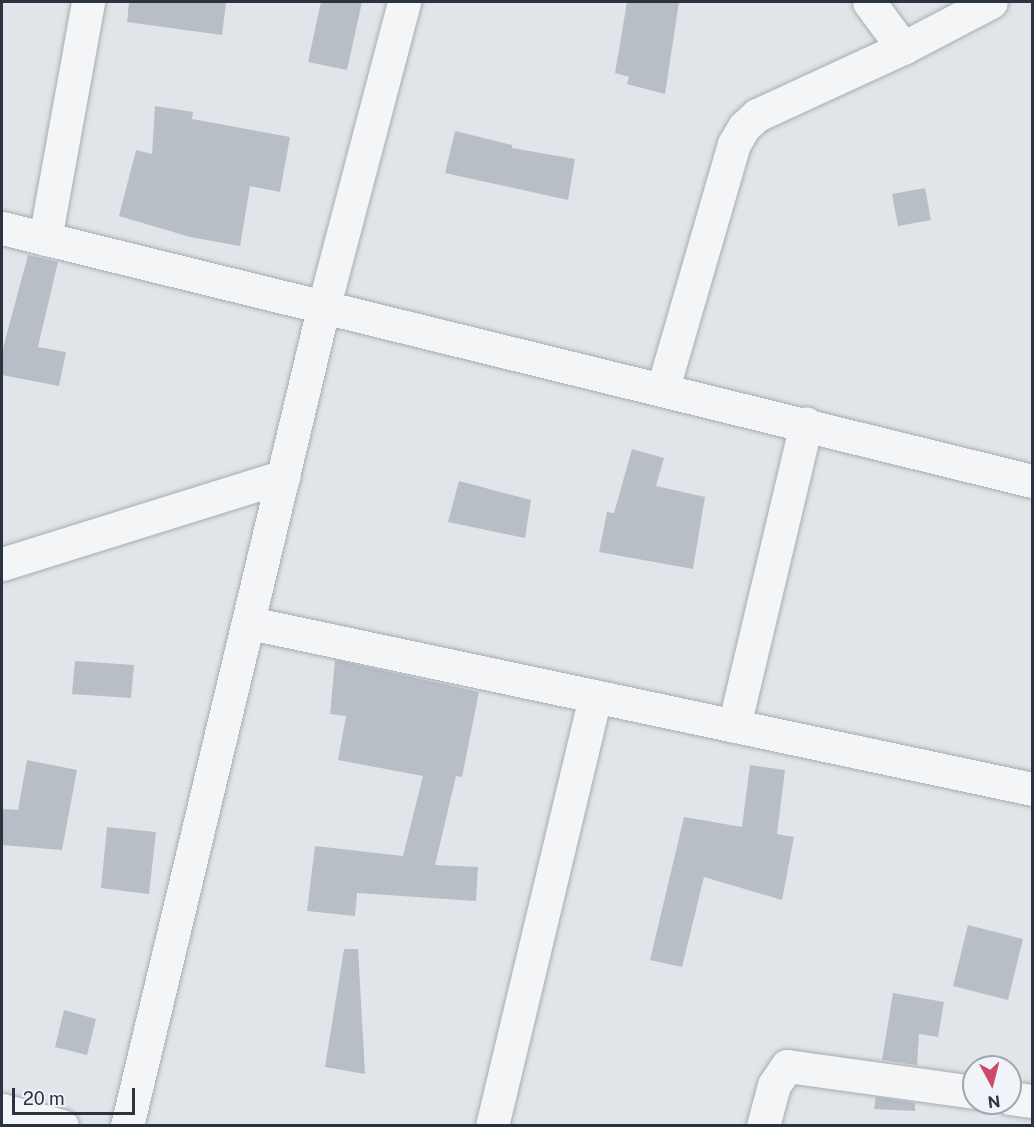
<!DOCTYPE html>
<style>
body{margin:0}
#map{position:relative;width:1034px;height:1127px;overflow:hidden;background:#e1e5e9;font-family:"Public Sans",sans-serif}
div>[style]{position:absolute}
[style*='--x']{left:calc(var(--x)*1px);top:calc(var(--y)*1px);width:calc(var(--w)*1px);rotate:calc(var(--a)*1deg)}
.building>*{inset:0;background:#b8bec6}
.roads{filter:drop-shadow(0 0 2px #a6acb3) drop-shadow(0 0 2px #a6acb3)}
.street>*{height:33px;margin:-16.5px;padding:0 16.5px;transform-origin:16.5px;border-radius:16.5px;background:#f3f5f7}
span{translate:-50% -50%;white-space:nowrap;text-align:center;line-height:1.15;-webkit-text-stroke:5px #f0f3f7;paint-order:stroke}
.frame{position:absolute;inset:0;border:3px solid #2a3440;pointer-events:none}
.north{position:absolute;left:962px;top:1055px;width:60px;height:60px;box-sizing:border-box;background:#f0f3f7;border:2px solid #a1a7ae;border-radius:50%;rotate:173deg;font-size:16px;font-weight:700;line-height:24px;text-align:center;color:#2a3440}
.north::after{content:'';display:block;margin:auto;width:21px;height:27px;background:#c94b69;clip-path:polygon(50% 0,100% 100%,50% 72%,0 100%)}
.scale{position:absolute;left:12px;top:1088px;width:123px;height:27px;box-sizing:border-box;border:3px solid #2a3440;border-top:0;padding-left:8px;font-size:18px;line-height:21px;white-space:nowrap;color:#2a3440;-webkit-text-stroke:4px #f0f3f7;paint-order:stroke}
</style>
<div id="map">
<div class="building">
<div style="clip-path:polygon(129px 2px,226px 2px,222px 35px,127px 22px)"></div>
<div style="clip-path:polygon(321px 2px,362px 2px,347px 70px,308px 62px)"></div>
<div style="clip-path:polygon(627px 2px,679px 2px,665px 94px,627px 84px,629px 77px,615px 73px)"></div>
<div style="clip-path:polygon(155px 106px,193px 112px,192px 119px,290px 137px,280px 192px,250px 186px,240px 246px,190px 237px,119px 216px,136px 150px,152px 154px)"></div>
<div style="clip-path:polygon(455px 131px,512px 145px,512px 148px,575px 159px,568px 200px,445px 173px)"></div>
<div style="clip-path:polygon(925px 188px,931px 220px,898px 226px,892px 194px)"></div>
<div style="clip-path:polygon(28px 255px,58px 262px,38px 347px,66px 352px,59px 386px,2px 375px,2px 352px)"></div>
<div style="clip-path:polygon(632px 449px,664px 458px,656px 486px,705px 497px,693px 569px,599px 552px,607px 512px,614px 513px)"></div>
<div style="clip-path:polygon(459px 481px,531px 500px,525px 538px,448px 522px)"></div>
<div style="clip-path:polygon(335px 660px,479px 692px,462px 777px,456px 776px,435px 865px,478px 867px,476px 901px,357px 893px,355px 916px,307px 911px,315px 846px,403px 856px,423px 776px,338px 760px,346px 716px,330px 714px)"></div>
<div style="clip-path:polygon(75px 661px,134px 665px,131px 698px,72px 694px)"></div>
<div style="clip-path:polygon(27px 760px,77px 770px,62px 850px,2px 845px,2px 809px,18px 810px)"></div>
<div style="clip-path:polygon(750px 765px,785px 770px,777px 834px,794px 837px,782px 900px,704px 877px,682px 967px,650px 960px,684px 817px,742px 827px)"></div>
<div style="clip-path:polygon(107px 827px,156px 832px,149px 894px,101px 888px)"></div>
<div style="clip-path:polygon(968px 925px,1023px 939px,1008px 1000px,953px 986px)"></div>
<div style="clip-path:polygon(344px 949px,358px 949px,365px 1074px,325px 1067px)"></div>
<div style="clip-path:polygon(893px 993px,944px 1002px,938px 1037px,919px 1034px,917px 1065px,882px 1060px)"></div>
<div style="clip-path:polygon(64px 1010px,96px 1019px,87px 1055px,55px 1047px)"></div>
<div style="clip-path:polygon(876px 1097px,915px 1103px,915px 1111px,874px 1109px)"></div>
</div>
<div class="roads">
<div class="street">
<div style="--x:869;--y:2;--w:57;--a:53.5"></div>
<div style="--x:2;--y:228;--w:1061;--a:13.8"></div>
<div style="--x:45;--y:239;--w:241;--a:-79.7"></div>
<div style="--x:663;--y:388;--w:254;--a:-73.8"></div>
<div style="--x:734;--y:144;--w:20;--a:-60"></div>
<div style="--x:744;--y:127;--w:18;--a:-43"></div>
<div style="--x:757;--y:115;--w:161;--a:-24.7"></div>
<div style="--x:903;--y:48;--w:99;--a:-27.6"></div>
<div style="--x:2;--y:564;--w:295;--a:-17.3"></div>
<div style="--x:250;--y:623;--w:799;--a:11.98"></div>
<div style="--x:734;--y:726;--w:311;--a:-76.6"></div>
<div style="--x:1010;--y:1098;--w:22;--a:8"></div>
<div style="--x:2;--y:1110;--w:62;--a:14.9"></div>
<div style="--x:127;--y:1126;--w:840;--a:-76.51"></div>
<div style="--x:323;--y:309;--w:318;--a:-75.2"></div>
<div style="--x:492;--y:1126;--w:441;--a:-76.5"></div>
<div style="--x:763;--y:1126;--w:42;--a:-75"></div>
<div style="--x:774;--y:1085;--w:23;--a:-56"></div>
<div style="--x:787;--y:1066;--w:189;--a:7.9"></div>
</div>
</div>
<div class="frame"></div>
<div class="north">N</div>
<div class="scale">20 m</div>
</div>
